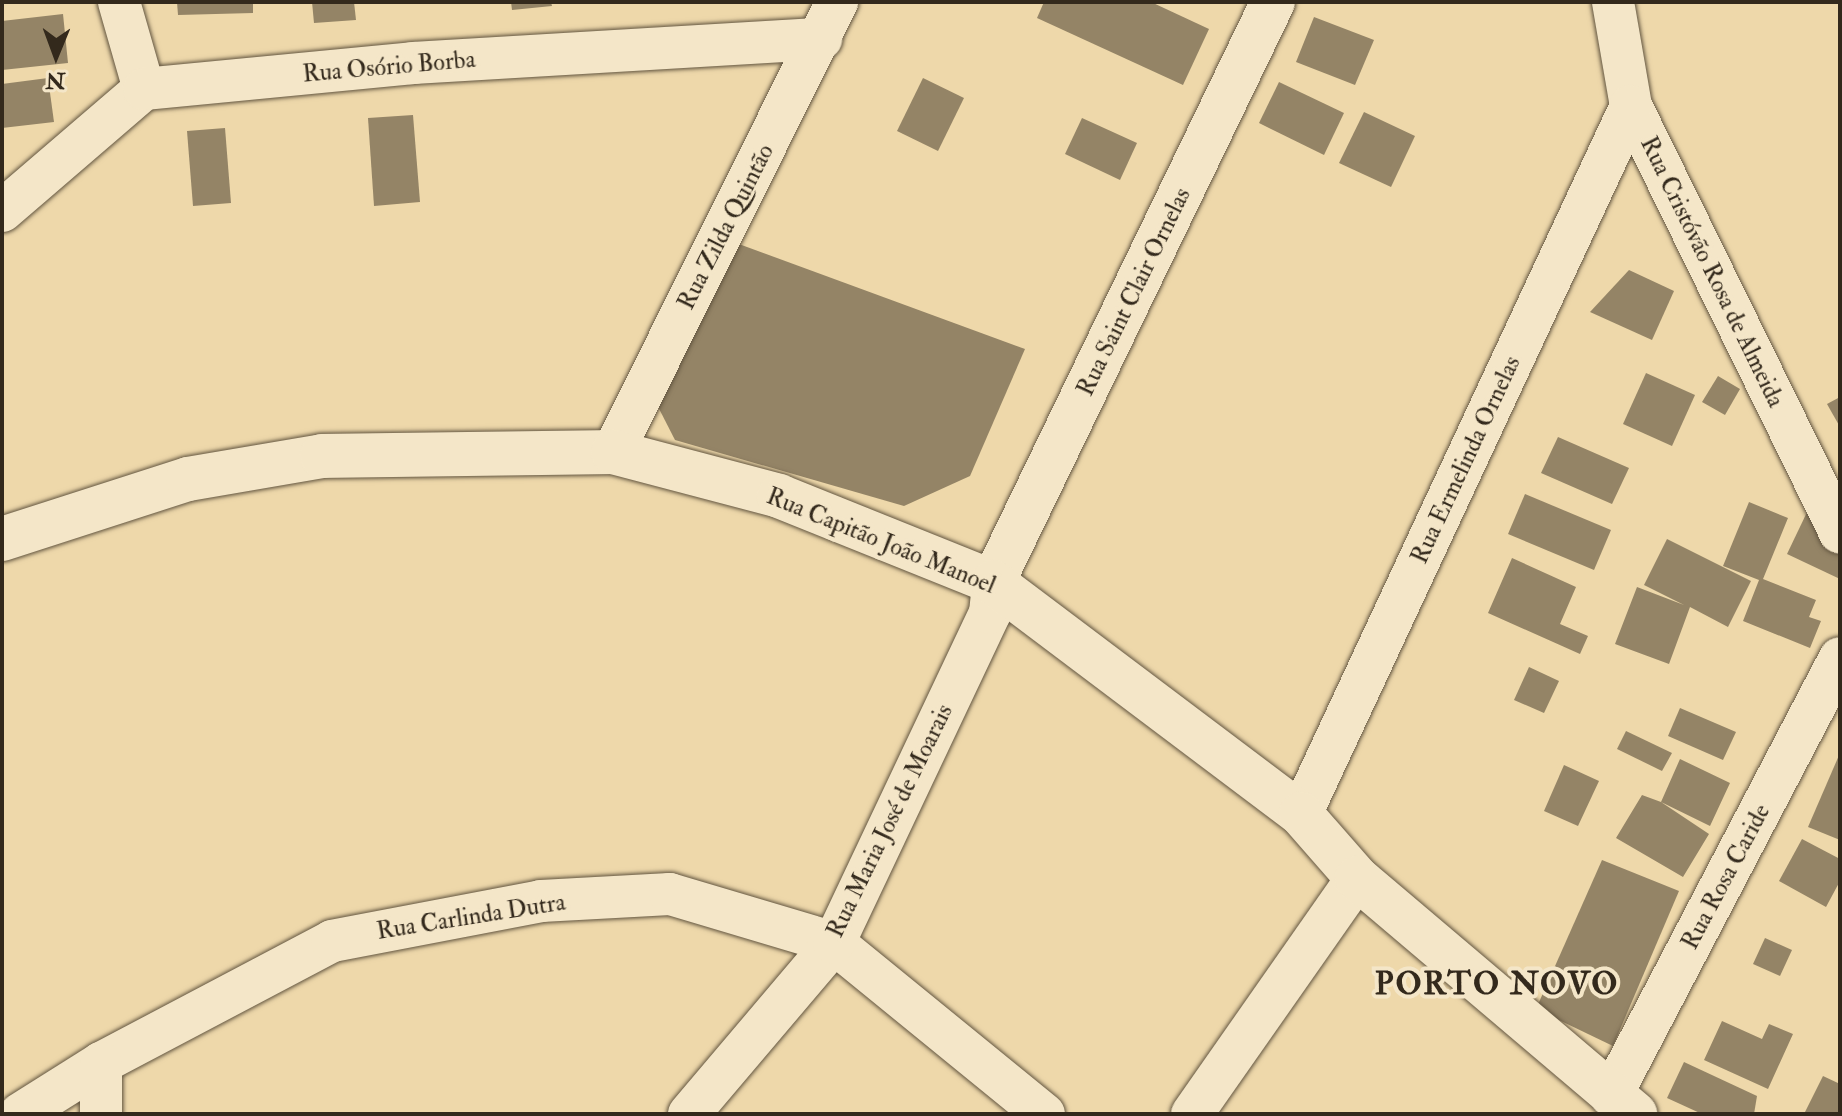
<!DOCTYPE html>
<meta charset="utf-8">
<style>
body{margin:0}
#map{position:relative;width:1842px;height:1116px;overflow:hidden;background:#eed8aa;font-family:"IM FELL Double Pica",serif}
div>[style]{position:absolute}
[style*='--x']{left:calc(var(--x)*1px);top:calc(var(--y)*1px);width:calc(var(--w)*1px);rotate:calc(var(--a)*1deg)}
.building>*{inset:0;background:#948466}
.roads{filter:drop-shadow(0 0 2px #625540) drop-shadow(0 0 2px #625540)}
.minor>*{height:42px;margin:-21px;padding:0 21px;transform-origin:21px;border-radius:21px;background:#f4e6c8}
.tertiary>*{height:44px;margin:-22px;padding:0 22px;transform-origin:22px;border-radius:22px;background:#f4e6c8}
.secondary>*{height:44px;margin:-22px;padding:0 22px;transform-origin:22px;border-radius:22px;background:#f4e6c8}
span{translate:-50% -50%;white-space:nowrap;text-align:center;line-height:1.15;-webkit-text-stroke:8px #f4e6c8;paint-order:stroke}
.street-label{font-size:24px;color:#33291c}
.district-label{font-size:32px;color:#33291c;font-weight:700;letter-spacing:2px}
.frame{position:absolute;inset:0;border:4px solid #33291c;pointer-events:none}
.north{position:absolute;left:16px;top:16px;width:80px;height:80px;-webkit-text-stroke:6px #f4e6c8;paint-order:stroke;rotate:181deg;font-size:22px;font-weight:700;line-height:32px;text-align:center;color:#33291c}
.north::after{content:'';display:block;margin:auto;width:28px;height:36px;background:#33291c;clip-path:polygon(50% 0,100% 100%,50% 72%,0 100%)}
</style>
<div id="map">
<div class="building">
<div style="clip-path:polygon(177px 2px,253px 2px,253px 13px,178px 15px)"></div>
<div style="clip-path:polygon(312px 2px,354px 2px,356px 20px,314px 23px)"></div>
<div style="clip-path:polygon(511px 2px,551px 2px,552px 6px,512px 10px)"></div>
<div style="clip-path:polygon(1044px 2px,1151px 2px,1209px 29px,1183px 85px,1037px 18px)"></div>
<div style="clip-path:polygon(63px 14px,68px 63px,2px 70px,2px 21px)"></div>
<div style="clip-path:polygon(1314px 17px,1374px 40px,1355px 85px,1296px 62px)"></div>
<div style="clip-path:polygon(48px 78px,54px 122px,2px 128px,2px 84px)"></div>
<div style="clip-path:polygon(923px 78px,964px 98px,938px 151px,897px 131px)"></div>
<div style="clip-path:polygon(1279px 82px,1344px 113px,1324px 155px,1259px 123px)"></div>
<div style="clip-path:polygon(1364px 112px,1415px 136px,1391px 187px,1339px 163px)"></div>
<div style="clip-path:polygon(413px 115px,420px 202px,374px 206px,368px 118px)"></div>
<div style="clip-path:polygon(1082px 118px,1137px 143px,1120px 180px,1065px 154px)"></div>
<div style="clip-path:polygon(225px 128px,231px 203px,193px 206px,187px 131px)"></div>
<div style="clip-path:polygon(728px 240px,1025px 349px,970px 476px,904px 506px,675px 440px,652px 395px)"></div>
<div style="clip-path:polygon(1629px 270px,1674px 291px,1652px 340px,1590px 312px)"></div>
<div style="clip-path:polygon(1646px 373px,1695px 395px,1672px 446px,1623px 424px)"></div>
<div style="clip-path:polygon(1718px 376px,1740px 389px,1725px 415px,1702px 402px)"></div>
<div style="clip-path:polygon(1840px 397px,1840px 427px,1827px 404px)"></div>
<div style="clip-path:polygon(1558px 437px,1629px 468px,1612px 504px,1541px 473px)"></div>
<div style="clip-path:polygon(1525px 494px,1611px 530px,1594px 570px,1508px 534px)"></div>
<div style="clip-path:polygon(1749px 502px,1788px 518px,1763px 579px,1816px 600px,1809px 617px,1821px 621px,1810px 648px,1743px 621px,1759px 580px,1723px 566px)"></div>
<div style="clip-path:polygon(1809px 508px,1840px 523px,1840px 579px,1787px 554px)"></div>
<div style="clip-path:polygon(1667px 539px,1751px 581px,1728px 627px,1690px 607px,1669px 664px,1615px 644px,1637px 587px,1684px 605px,1644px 585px)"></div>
<div style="clip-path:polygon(1512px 558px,1576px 587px,1560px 624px,1588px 636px,1580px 654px,1488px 613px)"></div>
<div style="clip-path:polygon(1529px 667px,1559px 681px,1544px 713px,1514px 700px)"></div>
<div style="clip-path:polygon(1680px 708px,1736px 732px,1723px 760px,1668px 736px)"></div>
<div style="clip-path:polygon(1626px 731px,1672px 753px,1662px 771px,1617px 749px)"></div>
<div style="clip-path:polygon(1840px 753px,1840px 840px,1808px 827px)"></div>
<div style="clip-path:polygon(1680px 759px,1730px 783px,1710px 826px,1661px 802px,1709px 834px,1683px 877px,1616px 838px,1642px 795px,1661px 802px)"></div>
<div style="clip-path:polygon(1564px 765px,1599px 781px,1578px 826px,1544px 811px)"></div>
<div style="clip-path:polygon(1802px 839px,1840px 859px,1840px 881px,1826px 907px,1779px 881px)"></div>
<div style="clip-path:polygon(1602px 860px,1679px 891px,1613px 1046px,1536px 1009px)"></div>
<div style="clip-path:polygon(1765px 938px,1792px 950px,1780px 976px,1753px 964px)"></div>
<div style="clip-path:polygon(1722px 1021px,1762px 1039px,1769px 1024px,1793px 1034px,1768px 1089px,1704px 1060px)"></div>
<div style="clip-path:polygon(1684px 1062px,1757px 1096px,1754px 1114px,1702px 1114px,1667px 1098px)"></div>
<div style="clip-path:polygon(1823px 1076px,1840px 1084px,1840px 1114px,1804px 1114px)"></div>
</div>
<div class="roads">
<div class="minor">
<div style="--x:119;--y:2;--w:91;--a:74"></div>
<div style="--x:1613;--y:2;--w:106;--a:80.2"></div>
<div style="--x:1631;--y:106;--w:475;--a:63.9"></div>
<div style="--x:2;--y:211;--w:187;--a:-40.7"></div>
<div style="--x:144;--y:89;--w:270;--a:-5.5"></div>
<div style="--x:413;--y:63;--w:409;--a:-3.4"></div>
<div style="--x:613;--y:452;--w:503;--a:-63.54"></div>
<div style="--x:1301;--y:814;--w:781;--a:-65.01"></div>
<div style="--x:1611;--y:1096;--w:494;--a:-62.4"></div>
<div style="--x:20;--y:1114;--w:96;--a:-32.2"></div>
<div style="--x:101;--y:1063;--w:261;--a:-27.8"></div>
<div style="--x:332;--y:941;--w:213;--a:-10.8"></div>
<div style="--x:541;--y:901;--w:129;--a:-3.1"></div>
<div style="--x:670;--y:894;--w:171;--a:16.6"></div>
<div style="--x:834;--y:943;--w:271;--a:39.2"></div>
<div style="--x:101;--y:1114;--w:51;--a:-90"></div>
<div style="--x:689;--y:1114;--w:224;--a:-49.7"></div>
<div style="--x:834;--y:943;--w:365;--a:-64.7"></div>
<div style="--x:990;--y:613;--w:31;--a:-84"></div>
<div style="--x:1192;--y:1114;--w:288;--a:-55"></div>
</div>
<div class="tertiary">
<div style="--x:993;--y:582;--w:644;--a:-64.23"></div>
</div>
<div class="secondary">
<div style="--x:2;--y:539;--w:195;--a:-17.9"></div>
<div style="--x:188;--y:479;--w:136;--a:-9.7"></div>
<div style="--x:322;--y:456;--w:291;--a:-0.8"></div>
<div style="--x:613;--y:452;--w:172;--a:14.8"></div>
<div style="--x:779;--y:496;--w:231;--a:21.9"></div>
<div style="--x:993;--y:582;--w:386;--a:37"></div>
<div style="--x:1301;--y:814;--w:85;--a:48.8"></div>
<div style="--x:1357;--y:878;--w:365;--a:40.3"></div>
</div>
</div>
<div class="street-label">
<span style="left:389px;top:67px;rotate:-5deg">Rua Osório Borba</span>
<span style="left:726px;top:227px;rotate:-63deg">Rua Zilda Quintão</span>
<span style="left:1712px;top:272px;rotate:64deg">Rua Cristóvão Rosa de Almeida</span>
<span style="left:1134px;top:292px;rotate:-64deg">Rua Saint Clair Ornelas</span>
<span style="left:1466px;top:460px;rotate:-65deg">Rua Ermelinda Ornelas</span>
<span style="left:881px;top:541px;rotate:22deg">Rua Capitão João Manoel</span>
<span style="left:890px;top:821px;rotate:-64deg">Rua Maria José de Moarais</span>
<span style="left:1726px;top:877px;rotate:-62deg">Rua Rosa Caride</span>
<span style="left:471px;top:917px;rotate:-9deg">Rua Carlinda Dutra</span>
</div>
<div class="district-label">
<span style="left:1497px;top:984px">PORTO NOVO</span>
</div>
<div class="frame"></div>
<div class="north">N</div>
</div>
